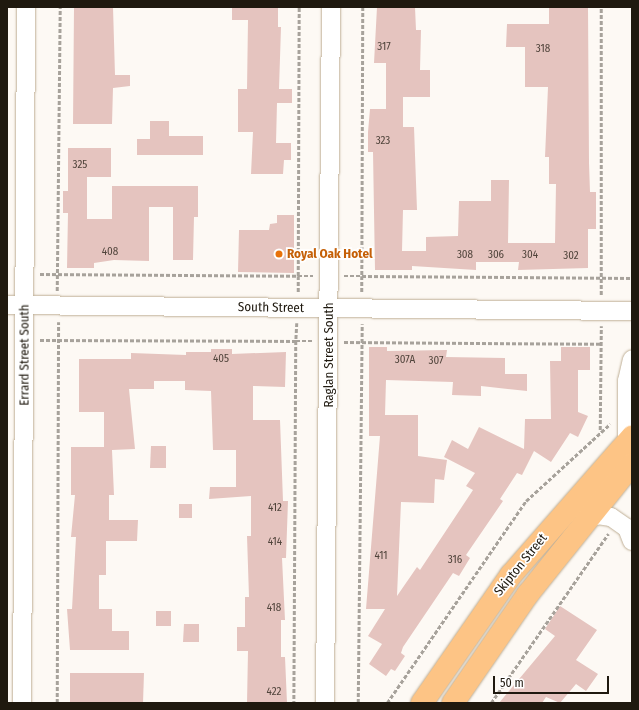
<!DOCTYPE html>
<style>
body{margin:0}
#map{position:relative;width:639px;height:710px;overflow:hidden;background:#fdf9f4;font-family:"Fira Sans Condensed",sans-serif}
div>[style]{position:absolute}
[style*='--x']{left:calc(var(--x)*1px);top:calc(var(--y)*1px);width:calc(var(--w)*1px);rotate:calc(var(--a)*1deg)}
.building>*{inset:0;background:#e5c4bf}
.path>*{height:2.5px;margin-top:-1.25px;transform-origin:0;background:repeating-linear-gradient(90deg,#a7a29b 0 4px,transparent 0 6px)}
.roads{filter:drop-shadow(0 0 1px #bfaf96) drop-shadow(0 0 1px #bfaf96)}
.street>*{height:18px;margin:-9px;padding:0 9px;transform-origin:9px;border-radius:9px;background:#fff}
.highway>*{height:22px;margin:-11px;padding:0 11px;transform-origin:11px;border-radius:11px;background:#fdc485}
.dots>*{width:11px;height:11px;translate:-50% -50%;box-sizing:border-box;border:2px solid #fff;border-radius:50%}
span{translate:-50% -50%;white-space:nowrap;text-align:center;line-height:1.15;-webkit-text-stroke:3.5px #fff;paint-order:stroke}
.number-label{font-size:11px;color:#50443b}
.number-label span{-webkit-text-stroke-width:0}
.food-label{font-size:13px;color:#c56008;font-weight:700}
.left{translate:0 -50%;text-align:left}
.street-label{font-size:13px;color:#1f190f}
.frame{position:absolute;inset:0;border:8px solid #1f190f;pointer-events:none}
.scale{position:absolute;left:493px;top:676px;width:116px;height:18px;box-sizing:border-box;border:2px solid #1f190f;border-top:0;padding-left:5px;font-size:12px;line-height:14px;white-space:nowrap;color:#1f190f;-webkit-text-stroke:3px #fff;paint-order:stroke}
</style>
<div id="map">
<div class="building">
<div style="clip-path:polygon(74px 7px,113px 7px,115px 75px,130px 75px,130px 86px,113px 88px,112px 124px,73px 124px)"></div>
<div style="clip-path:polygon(232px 7px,278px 7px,278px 27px,281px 27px,279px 89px,292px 89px,292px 103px,277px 103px,276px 143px,291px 143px,291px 160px,284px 160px,283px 174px,251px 174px,253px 132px,238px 132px,238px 89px,247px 89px,248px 20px,232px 20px)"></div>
<div style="clip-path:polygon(377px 7px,415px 7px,416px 30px,421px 30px,420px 70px,430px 70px,430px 97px,403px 97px,403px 127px,414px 127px,417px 210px,403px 210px,402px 251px,426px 251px,426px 237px,458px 236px,459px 201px,491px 201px,491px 180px,509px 180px,508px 243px,555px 243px,556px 184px,549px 184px,549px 157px,545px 157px,548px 87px,525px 87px,525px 47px,506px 47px,507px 24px,549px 24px,549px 7px,588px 7px,589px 163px,590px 192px,596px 192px,596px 229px,588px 229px,588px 268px,518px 270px,519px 262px,476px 262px,476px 270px,412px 266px,412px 270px,375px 270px,373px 152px,368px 152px,368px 132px,370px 109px,386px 109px,386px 63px,374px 63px)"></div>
<div style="clip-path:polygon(150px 121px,169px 121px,169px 136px,203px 136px,203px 155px,137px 155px,137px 139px,150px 139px)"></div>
<div style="clip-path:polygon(68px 148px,111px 148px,111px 177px,87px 177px,87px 219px,112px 219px,112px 186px,198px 186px,198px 217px,194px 217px,193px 260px,173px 260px,173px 207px,149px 207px,149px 261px,114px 260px,94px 263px,94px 268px,67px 268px,68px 213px,63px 213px,63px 191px,68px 191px)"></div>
<div style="clip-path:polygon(277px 215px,294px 215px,294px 273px,238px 272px,239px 230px,269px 230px,270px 224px,277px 223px)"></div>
<div style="clip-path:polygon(369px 347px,387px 347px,387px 351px,447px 350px,446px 357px,505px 358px,505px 374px,527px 374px,527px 391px,481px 386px,481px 396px,452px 395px,453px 382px,386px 380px,385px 415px,418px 415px,418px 456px,447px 460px,444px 480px,435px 479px,434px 503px,401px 502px,397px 596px,417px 567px,420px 570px,473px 490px,466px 486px,475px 473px,444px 457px,452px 440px,468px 449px,479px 427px,524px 449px,525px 419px,551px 419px,550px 361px,561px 361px,561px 347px,590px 347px,590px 370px,578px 370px,578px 412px,588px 416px,578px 437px,570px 433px,551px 462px,534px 451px,522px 475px,517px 473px,500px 499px,503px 501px,466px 555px,470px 558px,459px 576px,453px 573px,403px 647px,401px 653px,405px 656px,395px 671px,391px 669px,386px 676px,369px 664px,382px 644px,368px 636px,385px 609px,366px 609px,380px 436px,369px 436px)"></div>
<div style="clip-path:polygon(211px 349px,232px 349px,232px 354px,286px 352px,285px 387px,253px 386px,253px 420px,280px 420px,283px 501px,288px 501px,286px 558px,282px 558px,285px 620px,281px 620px,281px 657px,285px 657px,287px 703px,247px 703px,248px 651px,237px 651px,237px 627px,245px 627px,245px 597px,249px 597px,247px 536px,251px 536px,251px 496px,209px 499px,210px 487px,236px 487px,236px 450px,213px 450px,211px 391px,185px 390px,185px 381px,154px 381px,154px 389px,129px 389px,135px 449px,112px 450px,114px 495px,109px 495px,109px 520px,138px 520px,137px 541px,106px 541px,106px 575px,99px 575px,99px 609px,112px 609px,112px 631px,129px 631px,129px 650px,70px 650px,67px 609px,72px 609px,76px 537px,71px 537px,75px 495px,71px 495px,71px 447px,104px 447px,104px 412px,79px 412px,79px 359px,131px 359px,131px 353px,186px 355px,186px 352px,211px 352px)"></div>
<div style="clip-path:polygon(151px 446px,166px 446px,166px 468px,150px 468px)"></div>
<div style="clip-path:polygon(179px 504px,192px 504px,192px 518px,179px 518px)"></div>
<div style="clip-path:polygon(560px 606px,597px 630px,576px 660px,598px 674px,586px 691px,576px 684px,560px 703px,546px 697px,542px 703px,499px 703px,555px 636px,545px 629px)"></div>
<div style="clip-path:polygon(156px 611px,171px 611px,171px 626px,156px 626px)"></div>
<div style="clip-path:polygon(184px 624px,199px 624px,199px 642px,183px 642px)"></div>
<div style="clip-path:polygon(70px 673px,144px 673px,143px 703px,70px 703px)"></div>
</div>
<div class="path">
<div style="--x:363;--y:7;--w:269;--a:90.2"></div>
<div style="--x:362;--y:276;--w:270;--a:0.4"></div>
<div style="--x:40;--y:274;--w:258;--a:0.4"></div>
<div style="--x:298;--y:276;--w:269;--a:-89.8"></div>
<div style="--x:344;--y:276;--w:18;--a:0"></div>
<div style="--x:362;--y:276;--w:17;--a:90"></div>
<div style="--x:57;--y:291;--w:284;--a:-89.4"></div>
<div style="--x:298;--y:292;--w:16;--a:-90"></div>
<div style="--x:298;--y:276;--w:15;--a:0"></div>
<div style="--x:601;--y:295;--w:288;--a:-90"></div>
<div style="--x:297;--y:323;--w:18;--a:93"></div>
<div style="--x:296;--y:341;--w:17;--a:0"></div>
<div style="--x:40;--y:340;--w:256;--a:0.2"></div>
<div style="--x:296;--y:341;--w:362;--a:90.3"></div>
<div style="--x:344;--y:342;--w:257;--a:0.4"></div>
<div style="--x:600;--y:430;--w:104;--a:-89.4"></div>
<div style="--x:57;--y:703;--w:381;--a:-89.8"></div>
<div style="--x:358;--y:703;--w:379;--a:-89.4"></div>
<div style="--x:387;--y:703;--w:245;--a:-55.5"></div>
<div style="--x:526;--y:501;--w:114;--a:-42.5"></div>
<div style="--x:491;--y:703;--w:206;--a:-55.3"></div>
</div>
<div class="roads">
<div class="street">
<div style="--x:7;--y:305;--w:625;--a:0.55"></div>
<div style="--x:627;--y:441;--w:60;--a:-90"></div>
<div style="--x:627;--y:381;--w:22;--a:-77"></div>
<div style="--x:585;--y:520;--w:14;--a:-21"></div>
<div style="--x:598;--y:515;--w:13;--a:9"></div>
<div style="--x:611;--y:517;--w:19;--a:35"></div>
<div style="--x:627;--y:528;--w:14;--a:69"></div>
<div style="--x:22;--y:703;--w:696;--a:-89.67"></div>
<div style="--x:325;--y:703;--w:696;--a:-89.51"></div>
</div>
<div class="highway">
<div style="--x:422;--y:703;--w:156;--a:-55.2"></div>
<div style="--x:511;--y:575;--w:184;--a:-48.8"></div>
<div style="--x:453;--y:703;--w:132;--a:-55.5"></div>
<div style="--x:528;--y:594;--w:166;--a:-51.3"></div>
</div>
</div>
<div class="dots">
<div style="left:279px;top:254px;background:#e8710a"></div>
</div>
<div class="number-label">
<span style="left:384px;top:47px">317</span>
<span style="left:543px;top:49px">318</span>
<span style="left:383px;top:141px">323</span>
<span style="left:80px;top:165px">325</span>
<span style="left:110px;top:252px">408</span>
<span style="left:465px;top:255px">308</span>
<span style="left:496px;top:255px">306</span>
<span style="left:530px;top:255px">304</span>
<span style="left:571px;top:256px">302</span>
<span style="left:221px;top:359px">405</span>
<span style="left:405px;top:360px">307A</span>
<span style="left:436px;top:361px">307</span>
<span style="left:275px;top:508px">412</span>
<span style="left:275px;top:542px">414</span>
<span style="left:381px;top:556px">411</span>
<span style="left:455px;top:560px">316</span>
<span style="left:274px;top:608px">418</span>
<span style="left:274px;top:692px">422</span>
</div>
<div class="food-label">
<span class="left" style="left:287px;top:254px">Royal Oak Hotel</span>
</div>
<div class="street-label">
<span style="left:271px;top:308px;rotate:1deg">South Street</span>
<span style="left:25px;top:355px;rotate:-90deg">Errard Street South</span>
<span style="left:329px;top:355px;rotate:-90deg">Raglan Street South</span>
<span style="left:521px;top:565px;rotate:-51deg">Skipton Street</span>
</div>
<div class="frame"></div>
<div class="scale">50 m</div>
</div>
